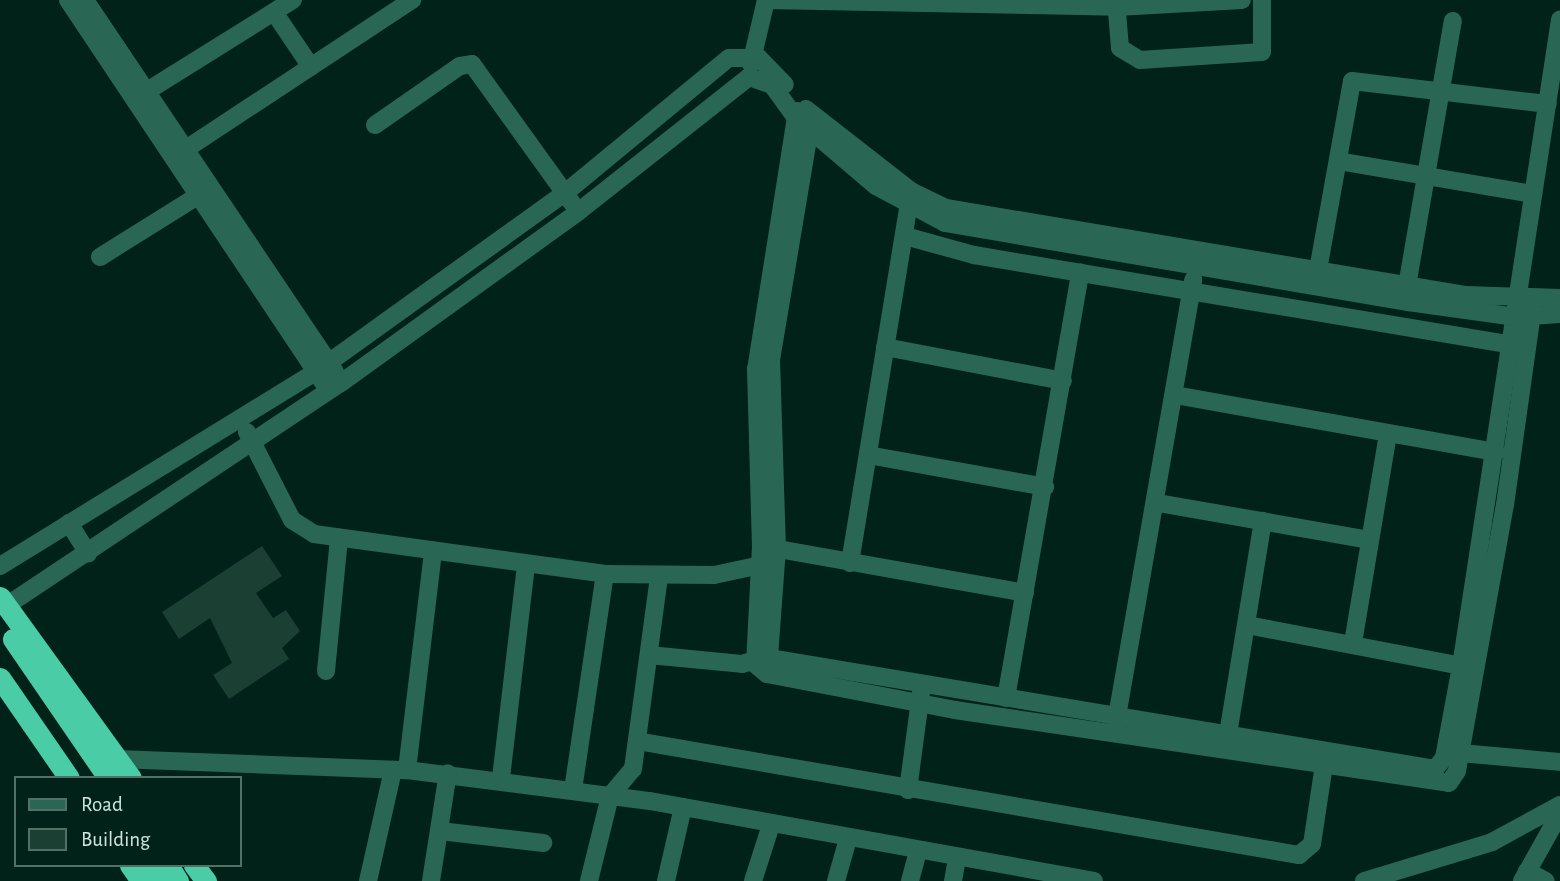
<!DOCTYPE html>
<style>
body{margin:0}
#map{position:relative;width:1560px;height:881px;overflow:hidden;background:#002218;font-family:"Alegreya Sans",sans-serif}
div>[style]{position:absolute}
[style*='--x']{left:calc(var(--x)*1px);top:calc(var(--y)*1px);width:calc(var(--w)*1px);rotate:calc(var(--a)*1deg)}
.building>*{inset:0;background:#1b3f33}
.minor>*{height:18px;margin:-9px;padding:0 9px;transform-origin:9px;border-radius:9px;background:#296754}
.highway>*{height:21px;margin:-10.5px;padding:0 10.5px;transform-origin:10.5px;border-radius:10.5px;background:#4acda6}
span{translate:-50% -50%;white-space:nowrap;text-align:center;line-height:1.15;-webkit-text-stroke:7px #002218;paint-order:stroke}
.legend{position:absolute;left:14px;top:776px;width:228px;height:91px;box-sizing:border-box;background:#002218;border:2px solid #537066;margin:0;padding:9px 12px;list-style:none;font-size:21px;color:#d0e4dc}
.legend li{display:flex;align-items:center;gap:14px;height:35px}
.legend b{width:35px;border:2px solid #537066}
</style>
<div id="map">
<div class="building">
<div style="clip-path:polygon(262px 546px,282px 576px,256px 593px,273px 618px,286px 610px,300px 631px,282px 648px,289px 659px,229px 699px,213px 675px,232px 663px,210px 618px,179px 639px,162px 612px)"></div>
</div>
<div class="minor">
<div style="--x:68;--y:0;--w:459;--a:56.3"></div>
<div style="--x:85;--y:0;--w:448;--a:56.1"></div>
<div style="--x:1116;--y:0;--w:48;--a:85.2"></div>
<div style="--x:1120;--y:48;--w:23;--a:31"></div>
<div style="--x:1140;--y:60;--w:122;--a:-3.8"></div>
<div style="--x:1262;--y:52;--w:52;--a:-90"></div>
<div style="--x:274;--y:12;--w:66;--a:56.1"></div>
<div style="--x:751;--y:64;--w:66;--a:-76.8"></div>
<div style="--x:766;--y:0;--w:351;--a:1.1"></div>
<div style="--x:1117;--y:7;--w:125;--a:-3.2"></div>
<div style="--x:136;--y:98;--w:185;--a:-32"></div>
<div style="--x:806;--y:109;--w:133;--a:38"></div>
<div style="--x:911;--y:191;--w:39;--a:26"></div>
<div style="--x:946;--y:208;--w:526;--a:9.52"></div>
<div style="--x:1465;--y:295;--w:95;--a:1.8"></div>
<div style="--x:797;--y:111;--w:261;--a:99"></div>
<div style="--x:756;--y:369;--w:177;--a:88.4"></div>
<div style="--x:761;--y:546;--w:118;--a:92.9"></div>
<div style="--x:755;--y:664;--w:16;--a:40"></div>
<div style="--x:767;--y:674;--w:191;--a:10.8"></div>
<div style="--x:955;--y:710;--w:499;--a:8.4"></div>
<div style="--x:1449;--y:783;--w:14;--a:-56"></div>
<div style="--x:1457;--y:771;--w:270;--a:-79.8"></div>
<div style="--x:1505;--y:505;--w:200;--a:-82"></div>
<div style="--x:812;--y:115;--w:247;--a:99.5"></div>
<div style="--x:771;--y:359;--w:189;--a:88.2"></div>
<div style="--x:777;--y:548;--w:110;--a:94.2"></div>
<div style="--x:769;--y:658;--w:675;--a:9.46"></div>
<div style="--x:1435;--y:769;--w:14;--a:-51"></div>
<div style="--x:1444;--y:758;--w:94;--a:-79.5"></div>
<div style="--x:1461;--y:666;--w:654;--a:-81.29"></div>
<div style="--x:375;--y:125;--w:103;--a:-34.8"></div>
<div style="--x:460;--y:66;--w:12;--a:-9"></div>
<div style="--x:472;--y:64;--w:171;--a:54.3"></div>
<div style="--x:186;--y:149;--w:271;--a:-33.4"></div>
<div style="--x:1338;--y:161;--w:198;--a:9.6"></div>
<div style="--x:905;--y:236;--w:72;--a:15.4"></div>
<div style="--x:974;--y:255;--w:559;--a:9.48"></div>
<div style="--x:100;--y:257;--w:128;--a:-32"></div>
<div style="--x:1318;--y:270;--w:192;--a:-79.8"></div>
<div style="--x:1352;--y:81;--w:197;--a:6.7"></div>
<div style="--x:1407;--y:286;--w:269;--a:-80.2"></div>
<div style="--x:885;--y:347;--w:181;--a:10.8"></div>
<div style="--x:1175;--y:395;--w:326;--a:10.1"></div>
<div style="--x:247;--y:432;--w:99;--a:62.9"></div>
<div style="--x:292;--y:520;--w:26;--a:32"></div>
<div style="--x:314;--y:534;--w:294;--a:7.8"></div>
<div style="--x:605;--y:574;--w:109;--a:0.5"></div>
<div style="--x:714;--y:575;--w:48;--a:-12"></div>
<div style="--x:868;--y:455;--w:180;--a:10.2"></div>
<div style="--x:1158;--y:503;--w:214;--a:9.9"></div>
<div style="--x:69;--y:523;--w:36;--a:58"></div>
<div style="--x:767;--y:547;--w:262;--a:10.1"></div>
<div style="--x:850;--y:563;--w:370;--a:-80.7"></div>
<div style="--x:0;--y:566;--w:372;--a:-31.6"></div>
<div style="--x:317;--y:371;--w:305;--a:-35.7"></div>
<div style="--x:565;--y:193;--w:212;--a:-39.5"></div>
<div style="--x:729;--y:58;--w:30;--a:0"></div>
<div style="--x:759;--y:58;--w:37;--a:46"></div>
<div style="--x:6;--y:606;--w:402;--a:-33.7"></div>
<div style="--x:341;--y:383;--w:292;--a:-35.8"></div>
<div style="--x:578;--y:212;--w:218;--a:-38.3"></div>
<div style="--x:749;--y:77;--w:24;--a:19"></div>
<div style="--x:772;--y:85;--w:41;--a:54"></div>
<div style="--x:796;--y:118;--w:105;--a:40.4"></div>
<div style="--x:876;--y:186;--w:78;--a:28.2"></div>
<div style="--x:945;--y:223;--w:470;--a:9.7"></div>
<div style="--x:1408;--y:302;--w:109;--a:7.9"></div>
<div style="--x:1516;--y:317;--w:44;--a:-3.9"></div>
<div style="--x:1247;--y:625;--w:218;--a:10.8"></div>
<div style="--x:1353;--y:643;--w:212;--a:-80.5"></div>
<div style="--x:649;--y:655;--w:93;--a:5.5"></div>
<div style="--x:742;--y:664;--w:22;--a:-16"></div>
<div style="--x:326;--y:671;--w:134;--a:-84.4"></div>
<div style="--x:1006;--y:698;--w:432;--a:-80.1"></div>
<div style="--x:1115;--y:728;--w:455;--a:-80.1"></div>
<div style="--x:1228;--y:734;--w:216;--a:-80.7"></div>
<div style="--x:637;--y:741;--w:672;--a:9.77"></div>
<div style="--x:1299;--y:855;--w:17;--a:-40"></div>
<div style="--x:1312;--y:844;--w:87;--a:-81.4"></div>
<div style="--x:1460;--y:753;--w:100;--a:5.1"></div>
<div style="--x:117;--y:759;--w:290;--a:2.2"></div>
<div style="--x:407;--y:770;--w:221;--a:-83.2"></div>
<div style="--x:407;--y:770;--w:245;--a:7.3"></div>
<div style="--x:650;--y:801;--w:451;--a:10.2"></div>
<div style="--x:501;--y:778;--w:215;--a:-83.3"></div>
<div style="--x:573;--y:790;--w:218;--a:-81.6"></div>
<div style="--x:908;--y:790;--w:98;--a:-82.4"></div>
<div style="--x:440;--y:831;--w:104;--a:6.6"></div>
<div style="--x:1527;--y:871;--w:21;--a:28"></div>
<div style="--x:368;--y:881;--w:114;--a:-77.3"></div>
<div style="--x:431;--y:881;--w:109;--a:-81.1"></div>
<div style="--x:589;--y:881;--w:88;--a:-76.1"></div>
<div style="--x:610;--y:796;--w:35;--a:-50"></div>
<div style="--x:633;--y:769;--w:194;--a:-82.3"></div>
<div style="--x:666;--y:881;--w:76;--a:-77.1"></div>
<div style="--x:753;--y:881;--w:59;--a:-72.2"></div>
<div style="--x:836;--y:881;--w:44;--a:-74.1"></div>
<div style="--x:910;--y:881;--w:31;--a:-75"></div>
<div style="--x:953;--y:881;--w:23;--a:-80"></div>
<div style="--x:1364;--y:881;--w:134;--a:-16.9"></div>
<div style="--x:1492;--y:842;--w:77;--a:-28.6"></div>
<div style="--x:1522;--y:881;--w:78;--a:-60.8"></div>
</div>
<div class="highway">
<div style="--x:0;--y:597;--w:223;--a:54.1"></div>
<div style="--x:13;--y:639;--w:168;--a:55.6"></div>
<div style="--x:0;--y:678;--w:121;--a:55.4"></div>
<div style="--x:130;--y:865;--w:19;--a:55"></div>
<div style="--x:150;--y:865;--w:19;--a:58"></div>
<div style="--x:168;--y:865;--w:19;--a:58"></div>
<div style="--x:194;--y:865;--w:20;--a:53"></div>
</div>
<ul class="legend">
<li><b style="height:9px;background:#296754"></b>Road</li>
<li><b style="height:19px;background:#1b3f33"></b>Building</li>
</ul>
</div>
